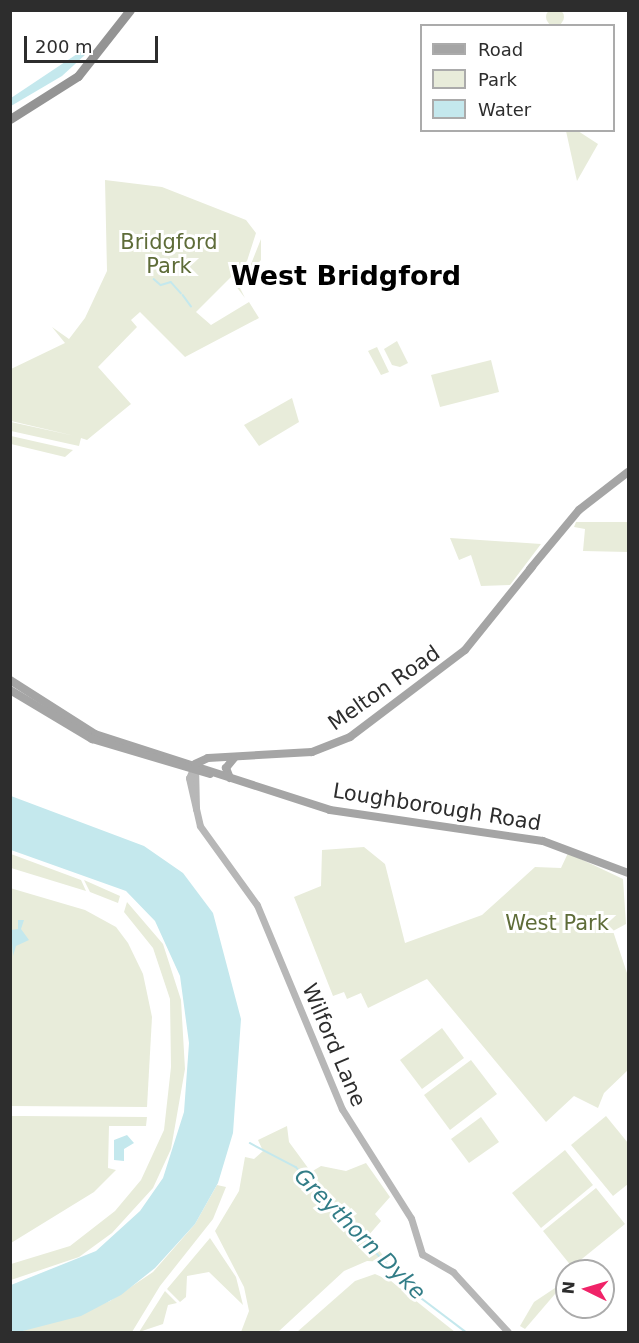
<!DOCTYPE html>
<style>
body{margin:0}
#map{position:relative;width:639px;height:1343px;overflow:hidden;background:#fff;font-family:"DejaVu Sans",sans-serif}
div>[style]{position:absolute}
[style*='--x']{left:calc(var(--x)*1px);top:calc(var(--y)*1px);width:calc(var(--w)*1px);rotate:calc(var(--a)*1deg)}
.green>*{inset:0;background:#e8ecda}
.round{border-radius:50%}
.water>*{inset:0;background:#c4e8ed}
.stream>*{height:1.5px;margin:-0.75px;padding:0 0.75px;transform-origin:0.75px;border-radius:0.75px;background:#c4e8ed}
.secondary>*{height:7px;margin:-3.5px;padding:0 3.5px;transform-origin:3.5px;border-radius:3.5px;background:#b7b7b7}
.primary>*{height:8px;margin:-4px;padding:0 4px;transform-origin:4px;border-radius:4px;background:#a5a5a5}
.highway>*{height:9px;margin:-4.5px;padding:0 4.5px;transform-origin:4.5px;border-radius:4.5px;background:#949494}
span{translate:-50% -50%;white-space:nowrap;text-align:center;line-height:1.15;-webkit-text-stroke:6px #fff;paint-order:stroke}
.park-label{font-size:21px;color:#5e6c38}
.street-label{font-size:21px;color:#2d2d2d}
.water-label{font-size:22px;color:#327d87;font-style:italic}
.district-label{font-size:27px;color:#000;font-weight:700}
.frame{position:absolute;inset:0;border:12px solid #2d2d2d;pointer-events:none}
.legend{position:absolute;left:420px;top:24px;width:195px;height:108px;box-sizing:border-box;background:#fff;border:2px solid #ababab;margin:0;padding:8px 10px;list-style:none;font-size:18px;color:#2d2d2d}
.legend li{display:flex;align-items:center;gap:12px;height:30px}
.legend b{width:30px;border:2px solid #ababab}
.north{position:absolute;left:555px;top:1259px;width:60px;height:60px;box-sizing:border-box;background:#fff;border:2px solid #ababab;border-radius:50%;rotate:275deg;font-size:16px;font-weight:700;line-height:24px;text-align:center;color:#2d2d2d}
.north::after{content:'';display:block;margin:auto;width:21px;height:27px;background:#f02368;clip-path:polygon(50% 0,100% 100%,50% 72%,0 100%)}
.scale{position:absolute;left:24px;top:36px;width:134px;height:27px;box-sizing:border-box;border:3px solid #2d2d2d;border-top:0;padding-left:8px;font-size:18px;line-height:21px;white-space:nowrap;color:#2d2d2d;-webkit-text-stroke:4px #fff;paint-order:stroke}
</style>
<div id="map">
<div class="green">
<div class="round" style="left:546px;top:8px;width:18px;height:18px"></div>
<div style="clip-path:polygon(566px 131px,578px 131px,598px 144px,577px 181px)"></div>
<div style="clip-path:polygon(105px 180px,162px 187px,246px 220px,256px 233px,247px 261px,196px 312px,211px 325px,249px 302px,259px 318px,185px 357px,140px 312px,131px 320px,137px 327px,98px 367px,131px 404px,87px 440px,81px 438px,79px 446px,11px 431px,11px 422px,75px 436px,11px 421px,11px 369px,65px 343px,52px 327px,69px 339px,85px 318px,107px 271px)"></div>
<div style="clip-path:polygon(261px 239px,261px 260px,238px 284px,245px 298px,232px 281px,251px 264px)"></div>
<div style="clip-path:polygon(397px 341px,408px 363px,400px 367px,392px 365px,384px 349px)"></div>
<div style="clip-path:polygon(377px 347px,389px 372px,381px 375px,368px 351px)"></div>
<div style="clip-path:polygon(491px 360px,499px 392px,440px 407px,431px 375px)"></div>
<div style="clip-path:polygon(292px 398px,299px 422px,259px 446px,244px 425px)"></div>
<div style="clip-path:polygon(11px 436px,73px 450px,65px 457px,11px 444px)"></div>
<div style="clip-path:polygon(576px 522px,628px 522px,628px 552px,583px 551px,585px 529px,574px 527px)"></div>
<div style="clip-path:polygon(450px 538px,541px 544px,510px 585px,481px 586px,471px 555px,459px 560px)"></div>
<div style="clip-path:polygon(364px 847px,385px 864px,405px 943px,482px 915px,535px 867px,561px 868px,568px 853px,623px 879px,626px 924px,613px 931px,628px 976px,628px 1070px,604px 1093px,598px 1108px,574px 1096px,546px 1122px,427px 979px,368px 1008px,361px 993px,347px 999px,344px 992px,333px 996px,294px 897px,321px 886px,322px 850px)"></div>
<div style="clip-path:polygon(11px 854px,81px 880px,86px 891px,11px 868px)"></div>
<div style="clip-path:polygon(84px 880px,120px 896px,118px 903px,90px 892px)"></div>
<div style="clip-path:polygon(10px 888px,85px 910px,116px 927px,128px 943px,143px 974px,152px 1017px,147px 1107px,11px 1106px)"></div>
<div style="clip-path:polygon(127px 902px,163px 944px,181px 1000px,185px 1069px,171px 1149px,153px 1188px,112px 1233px,79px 1257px,11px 1280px,11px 1264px,70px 1246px,115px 1211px,141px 1180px,164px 1130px,171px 1067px,170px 999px,153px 948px,124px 912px)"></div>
<div style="clip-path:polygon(442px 1028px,464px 1058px,422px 1089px,400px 1060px)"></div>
<div style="clip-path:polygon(471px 1060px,497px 1094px,450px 1130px,424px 1095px)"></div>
<div style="clip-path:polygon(11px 1116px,21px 1116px,147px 1117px,146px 1126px,109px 1126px,108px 1168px,116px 1170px,94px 1192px,11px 1243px)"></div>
<div style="clip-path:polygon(606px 1116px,628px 1143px,628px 1184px,613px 1196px,571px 1145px)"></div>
<div style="clip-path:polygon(481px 1117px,499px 1142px,469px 1163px,451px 1139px)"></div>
<div style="clip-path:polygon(287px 1126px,289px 1142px,311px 1172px,321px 1166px,346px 1171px,366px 1163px,390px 1197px,375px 1214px,381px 1221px,368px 1236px,388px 1262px,367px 1261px,344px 1271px,278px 1332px,241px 1332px,249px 1311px,244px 1287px,215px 1231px,239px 1191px,245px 1157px,254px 1159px,263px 1151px,258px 1140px)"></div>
<div style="clip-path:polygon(565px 1150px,593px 1185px,541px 1228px,512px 1193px)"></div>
<div style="clip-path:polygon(217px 1185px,226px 1187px,213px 1219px,160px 1286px,132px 1332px,19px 1332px,110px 1301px,153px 1272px,195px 1224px)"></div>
<div style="clip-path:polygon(596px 1188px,625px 1224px,572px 1267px,543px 1231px)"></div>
<div style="clip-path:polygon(210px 1238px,236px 1277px,243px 1305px,209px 1272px,187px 1276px,186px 1297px,180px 1302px,167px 1289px)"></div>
<div style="clip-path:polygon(375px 1274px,391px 1281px,455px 1332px,297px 1332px,355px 1281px)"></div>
<div style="clip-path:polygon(567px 1280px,525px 1329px,520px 1326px,534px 1302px)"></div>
<div style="clip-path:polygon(165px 1291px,177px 1303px,168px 1305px,163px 1324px,139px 1332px)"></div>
</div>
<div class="water">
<div style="clip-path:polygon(80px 52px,86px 54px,62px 76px,11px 106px,11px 98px)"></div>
<div style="clip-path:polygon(11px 796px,144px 846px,183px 873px,213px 913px,241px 1019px,233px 1133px,218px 1183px,195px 1224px,155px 1268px,121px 1295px,81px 1316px,19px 1332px,11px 1332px,11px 1285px,96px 1251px,140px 1211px,163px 1178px,184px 1112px,189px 1043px,180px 976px,155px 921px,126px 891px,11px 850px)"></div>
<div style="clip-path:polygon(18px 920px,24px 920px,21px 929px,29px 940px,16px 946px,13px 956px,11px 930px,18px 929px)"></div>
<div style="clip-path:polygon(127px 1135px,134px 1143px,124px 1149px,124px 1161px,114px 1160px,114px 1140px)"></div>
</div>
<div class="stream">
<div style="--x:154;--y:279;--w:9;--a:41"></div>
<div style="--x:161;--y:285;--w:10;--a:-17"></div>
<div style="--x:171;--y:282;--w:15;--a:48"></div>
<div style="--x:183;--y:295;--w:14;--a:54"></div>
<div style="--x:250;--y:1143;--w:52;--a:27.6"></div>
<div style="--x:296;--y:1167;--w:170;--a:46.9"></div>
<div style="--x:412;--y:1291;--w:68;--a:37.2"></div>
</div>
<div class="secondary">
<div style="--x:196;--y:809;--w:45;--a:-91.3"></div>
<div style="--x:195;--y:764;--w:15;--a:113"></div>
<div style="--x:189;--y:778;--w:49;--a:77.1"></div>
<div style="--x:200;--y:826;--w:97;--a:54.2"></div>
<div style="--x:257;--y:905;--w:221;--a:67.4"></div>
<div style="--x:342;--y:1109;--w:129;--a:57.7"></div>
<div style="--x:411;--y:1218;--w:38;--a:73"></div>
<div style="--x:422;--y:1254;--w:36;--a:30"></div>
<div style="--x:453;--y:1272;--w:81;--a:47.5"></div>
</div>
<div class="primary">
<div style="--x:530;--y:569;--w:77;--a:-50.3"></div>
<div style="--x:579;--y:510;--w:62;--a:-37.8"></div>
<div style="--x:10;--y:680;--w:101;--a:32.4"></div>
<div style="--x:95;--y:734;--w:247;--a:17.9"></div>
<div style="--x:330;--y:810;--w:215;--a:8.3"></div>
<div style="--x:543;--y:841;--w:91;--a:20.6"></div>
<div style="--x:10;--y:690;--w:96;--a:30.9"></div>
<div style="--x:92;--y:739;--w:123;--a:16.5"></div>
<div style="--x:195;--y:764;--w:14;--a:-25"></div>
<div style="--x:208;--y:758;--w:104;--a:-3.3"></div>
<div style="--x:312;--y:752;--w:41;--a:-21.5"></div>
<div style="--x:350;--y:737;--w:144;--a:-37.1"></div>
<div style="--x:465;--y:650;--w:107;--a:-51.1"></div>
<div style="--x:230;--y:778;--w:11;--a:-112"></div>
<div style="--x:226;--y:768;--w:14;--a:-51"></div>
</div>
<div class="highway">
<div style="--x:10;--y:119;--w:80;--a:-32.3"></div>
<div style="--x:78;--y:76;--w:84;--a:-51.8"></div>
</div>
<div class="park-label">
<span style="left:169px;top:254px">Bridgford<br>Park</span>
<span style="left:557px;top:923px">West Park</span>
</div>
<div class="street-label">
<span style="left:384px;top:688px;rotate:-35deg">Melton Road</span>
<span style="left:437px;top:807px;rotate:9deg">Loughborough Road</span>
<span style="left:334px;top:1045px;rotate:67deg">Wilford Lane</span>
</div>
<div class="water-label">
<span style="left:360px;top:1234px;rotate:45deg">Greythorn Dyke</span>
</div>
<div class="district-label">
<span style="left:346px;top:276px">West Bridgford</span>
</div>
<div class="frame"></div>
<ul class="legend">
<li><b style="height:8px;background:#a5a5a5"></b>Road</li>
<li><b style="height:16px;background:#e8ecda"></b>Park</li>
<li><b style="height:16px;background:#c4e8ed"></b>Water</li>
</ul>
<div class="north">N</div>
<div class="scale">200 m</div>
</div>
